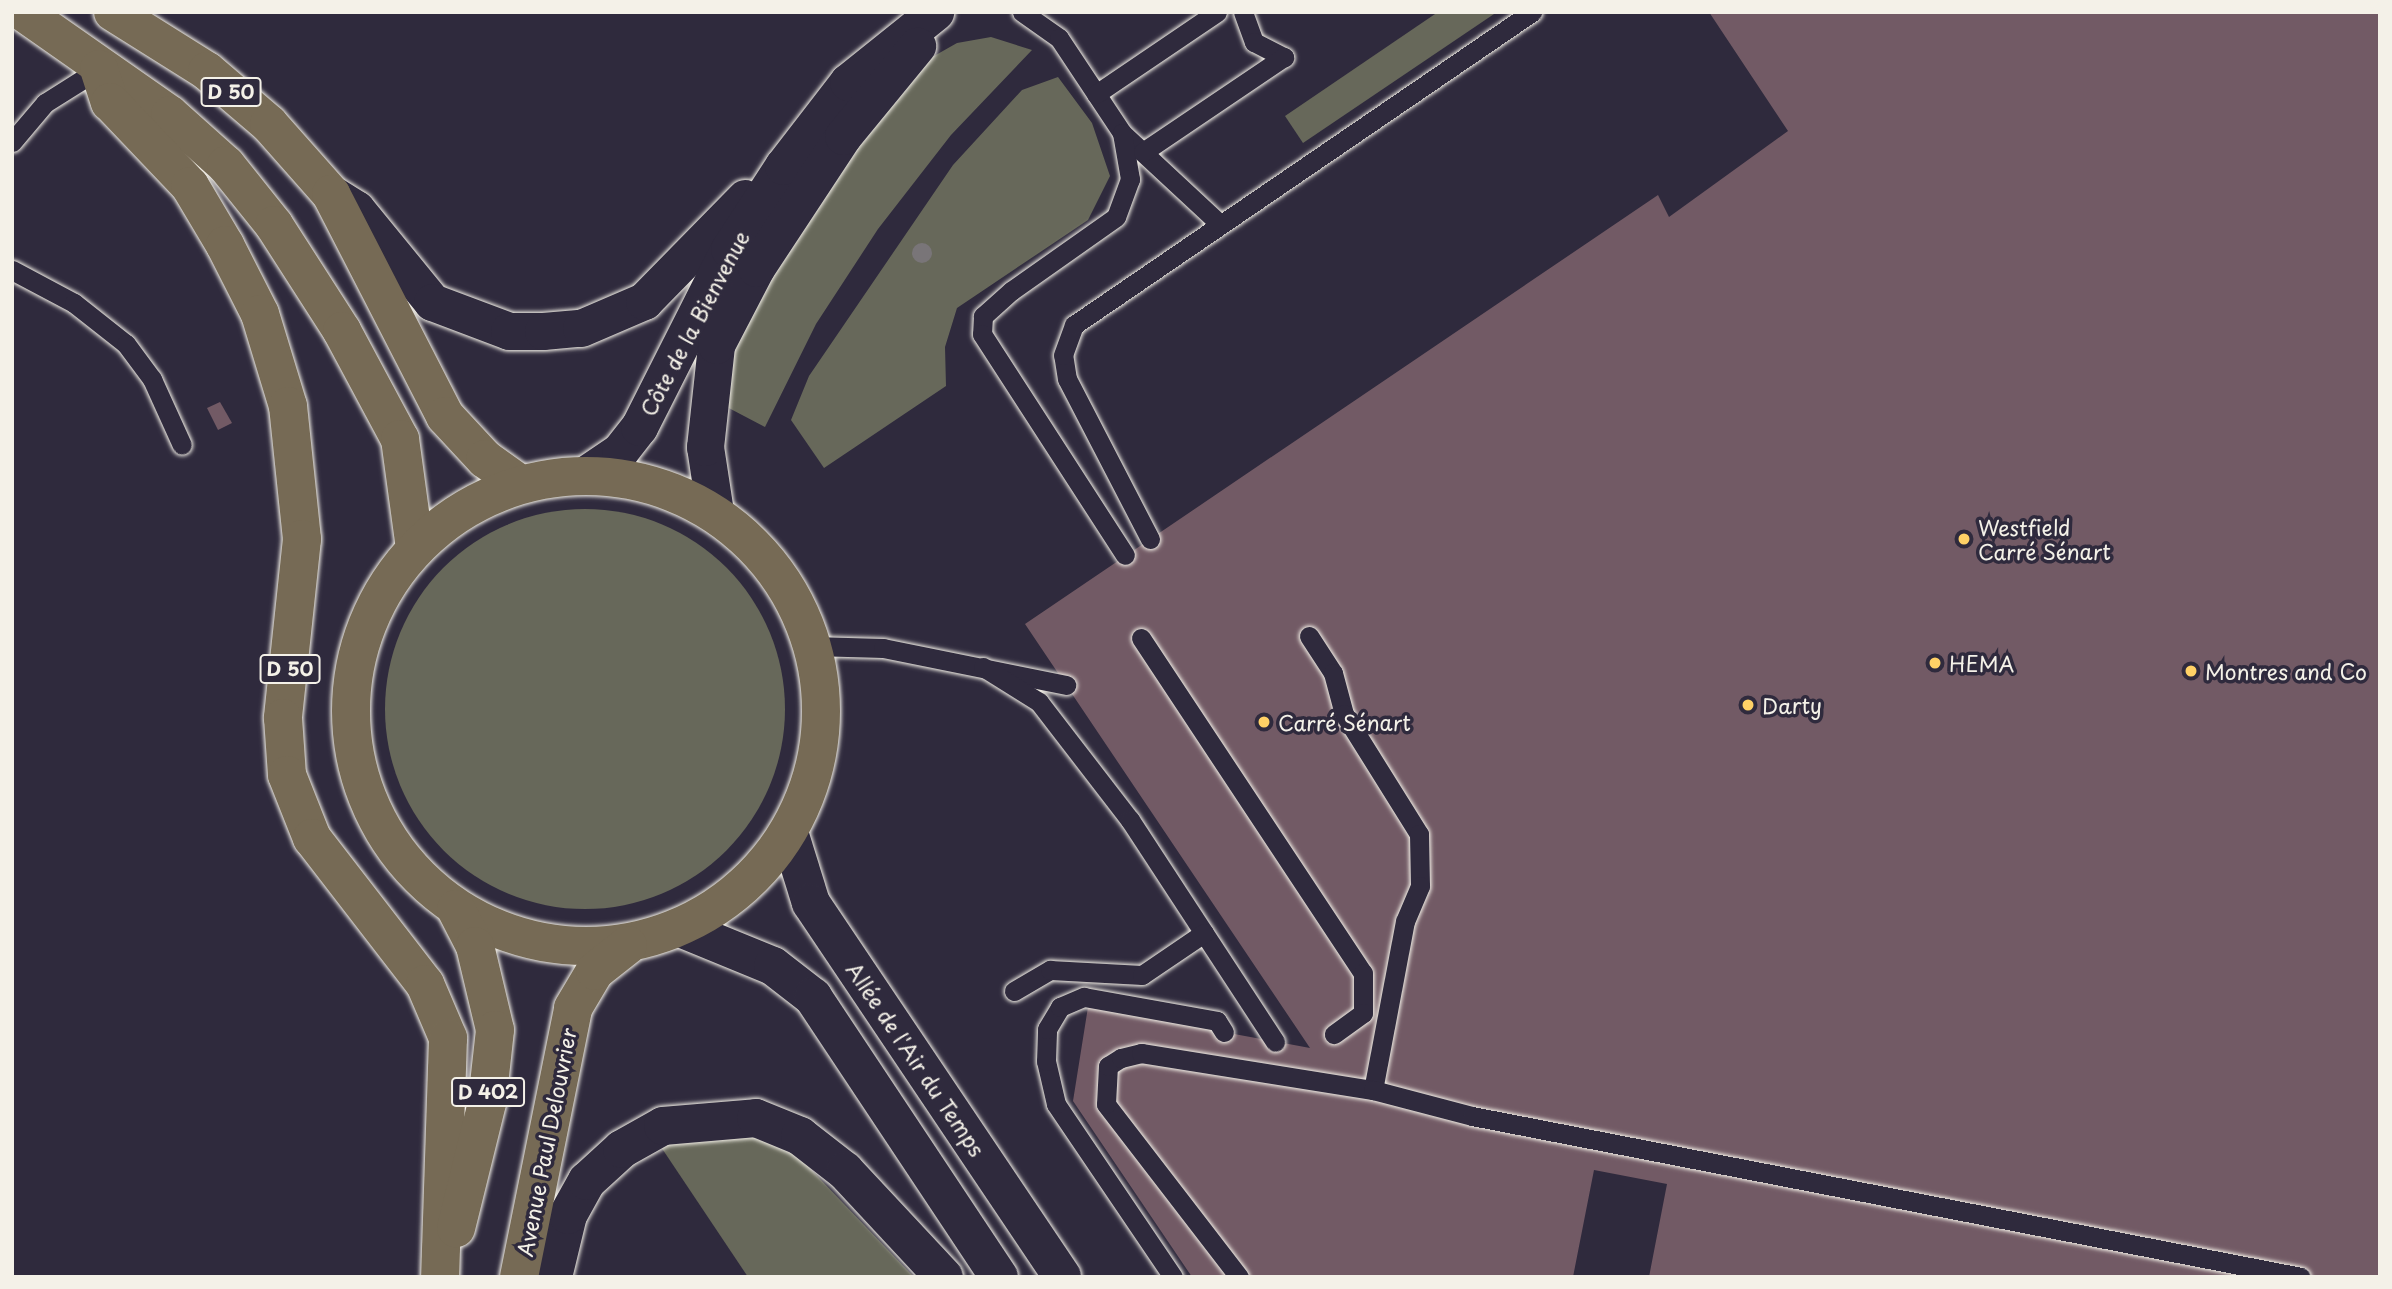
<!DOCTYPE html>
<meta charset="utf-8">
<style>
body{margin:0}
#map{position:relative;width:2392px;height:1289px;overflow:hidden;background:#2f2a3d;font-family:"Playpen Sans",sans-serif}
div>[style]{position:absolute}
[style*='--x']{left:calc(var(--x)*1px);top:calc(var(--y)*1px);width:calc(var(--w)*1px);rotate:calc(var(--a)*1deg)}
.green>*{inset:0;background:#67685a}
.round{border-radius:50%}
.building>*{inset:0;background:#725a65}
.roads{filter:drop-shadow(0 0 2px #f4f1e8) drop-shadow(0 0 2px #f4f1e8)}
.lane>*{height:19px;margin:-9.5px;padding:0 9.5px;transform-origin:9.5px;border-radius:9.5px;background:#2f2a3d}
.street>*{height:37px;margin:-18.5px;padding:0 18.5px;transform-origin:18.5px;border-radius:18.5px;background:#2f2a3d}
.secondary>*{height:38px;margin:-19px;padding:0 19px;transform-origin:19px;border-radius:19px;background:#2f2a3d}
.primary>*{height:38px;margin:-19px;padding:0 19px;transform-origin:19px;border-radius:19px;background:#766a55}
.primary>.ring{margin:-19px;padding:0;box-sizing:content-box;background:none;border:38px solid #766a55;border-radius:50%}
.trees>*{width:20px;height:20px;margin:-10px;border-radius:50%;background:#797578}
.dots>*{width:19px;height:19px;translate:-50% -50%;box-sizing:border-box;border:4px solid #2f2a3d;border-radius:50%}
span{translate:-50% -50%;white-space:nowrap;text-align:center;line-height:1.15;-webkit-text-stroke:7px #2f2a3d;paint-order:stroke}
.shield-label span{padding:2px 5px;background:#2f2a3d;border:2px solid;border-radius:5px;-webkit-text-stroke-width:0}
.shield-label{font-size:19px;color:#f4f1e8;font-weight:700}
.street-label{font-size:21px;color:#f4f1e8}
.poi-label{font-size:21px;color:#f4f1e8}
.left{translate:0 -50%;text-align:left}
.frame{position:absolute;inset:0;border:14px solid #f4f1e8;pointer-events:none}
</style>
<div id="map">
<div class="green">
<div style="clip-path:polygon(1438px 12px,1497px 12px,1303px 143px,1285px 116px)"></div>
<div style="clip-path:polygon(991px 37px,1032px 50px,951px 135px,878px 229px,816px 324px,765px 427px,723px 405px,731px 344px,827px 183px,927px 60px,957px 43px)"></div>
<div style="clip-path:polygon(1058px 77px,1092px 123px,1110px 176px,1088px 220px,957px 308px,945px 347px,946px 386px,824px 468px,791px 420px,809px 376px,953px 165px,1022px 90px)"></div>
<div class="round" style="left:385px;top:509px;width:400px;height:400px"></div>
<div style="clip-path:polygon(753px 1136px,799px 1157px,914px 1277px,748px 1277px,659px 1144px)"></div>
</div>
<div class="building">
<div style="clip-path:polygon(1709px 12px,2380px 12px,2380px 1277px,1649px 1277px,1667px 1184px,1594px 1170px,1573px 1277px,1192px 1277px,1073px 1101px,1088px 1007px,1310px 1048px,1025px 624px,1658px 195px,1669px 217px,1788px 131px)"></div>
<div style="clip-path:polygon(220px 402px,232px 423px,218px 430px,207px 408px)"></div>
</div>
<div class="roads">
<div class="lane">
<div style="--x:1022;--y:12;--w:45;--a:35.1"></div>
<div style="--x:1059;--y:38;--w:114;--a:56.4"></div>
<div style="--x:1122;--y:133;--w:132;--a:42.9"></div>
<div style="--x:1243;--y:12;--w:32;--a:70"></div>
<div style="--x:1254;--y:42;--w:34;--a:27"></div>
<div style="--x:1096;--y:94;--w:146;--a:-34.1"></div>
<div style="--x:1122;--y:133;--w:47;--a:80.1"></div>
<div style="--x:1130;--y:179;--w:40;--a:110.2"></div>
<div style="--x:1116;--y:217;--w:128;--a:144.8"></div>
<div style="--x:1011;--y:291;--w:38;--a:138"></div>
<div style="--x:983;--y:316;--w:18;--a:93"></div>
<div style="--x:982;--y:334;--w:263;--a:57.1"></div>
<div style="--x:12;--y:142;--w:51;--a:-49.8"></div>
<div style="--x:45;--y:103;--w:64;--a:-32.2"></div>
<div style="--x:1143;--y:152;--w:170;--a:-34"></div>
<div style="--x:12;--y:270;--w:70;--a:28"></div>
<div style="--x:74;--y:303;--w:66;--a:38.3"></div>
<div style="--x:126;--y:344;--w:44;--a:53.4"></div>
<div style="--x:152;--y:379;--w:72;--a:65.6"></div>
<div style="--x:1150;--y:539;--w:180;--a:-117.4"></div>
<div style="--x:1067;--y:379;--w:24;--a:-99"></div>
<div style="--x:1063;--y:355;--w:32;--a:-70"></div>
<div style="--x:1074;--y:325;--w:555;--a:-34.35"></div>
<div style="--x:1309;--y:636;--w:44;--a:57"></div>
<div style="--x:1333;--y:673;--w:42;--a:75"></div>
<div style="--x:1344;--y:714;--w:142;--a:58"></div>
<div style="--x:1419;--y:834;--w:52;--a:88.9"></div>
<div style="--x:1420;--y:886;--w:38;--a:113"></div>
<div style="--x:1405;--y:921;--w:172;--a:100.7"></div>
<div style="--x:1141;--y:638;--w:402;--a:56.5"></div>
<div style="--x:1363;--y:973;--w:40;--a:90"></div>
<div style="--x:1363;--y:1013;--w:36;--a:144"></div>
<div style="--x:812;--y:646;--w:71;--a:1.6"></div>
<div style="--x:883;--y:648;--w:187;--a:11.4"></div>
<div style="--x:983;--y:667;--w:66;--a:32"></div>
<div style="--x:1039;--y:702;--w:149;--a:52.4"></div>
<div style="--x:1130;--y:820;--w:265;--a:56.8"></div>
<div style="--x:1014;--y:991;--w:42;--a:-30.3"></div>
<div style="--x:1050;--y:970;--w:92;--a:3.1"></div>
<div style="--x:1142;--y:975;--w:75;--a:-34.1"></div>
<div style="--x:1173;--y:1277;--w:209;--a:-124.1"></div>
<div style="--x:1056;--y:1104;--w:44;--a:-103.1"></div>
<div style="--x:1046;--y:1061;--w:32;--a:-88"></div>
<div style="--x:1047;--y:1029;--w:26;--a:-59"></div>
<div style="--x:1060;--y:1007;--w:26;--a:-23"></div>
<div style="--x:1084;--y:997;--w:135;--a:10.2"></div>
<div style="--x:1217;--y:1021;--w:13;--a:58"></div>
<div style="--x:1239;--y:1277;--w:218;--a:-127.6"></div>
<div style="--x:1106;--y:1104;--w:38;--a:-87"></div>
<div style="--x:1108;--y:1066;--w:15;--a:-32"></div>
<div style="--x:1121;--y:1058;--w:21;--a:-14"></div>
<div style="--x:1141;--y:1053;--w:235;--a:9.1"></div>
<div style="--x:1373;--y:1090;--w:102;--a:14.7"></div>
<div style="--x:1472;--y:1116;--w:844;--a:10.99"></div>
</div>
<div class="street">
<div style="--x:335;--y:196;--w:25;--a:32"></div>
<div style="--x:356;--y:209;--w:120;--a:50.7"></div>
<div style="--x:432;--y:302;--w:82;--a:20.6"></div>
<div style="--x:509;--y:331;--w:34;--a:0"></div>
<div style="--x:543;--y:331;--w:38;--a:-5"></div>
<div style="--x:581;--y:328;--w:69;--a:-23.2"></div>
<div style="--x:644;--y:301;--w:144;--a:-45.6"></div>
<div style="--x:586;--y:474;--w:41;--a:-34.1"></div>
<div style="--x:620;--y:451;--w:31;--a:-52"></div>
<div style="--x:639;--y:427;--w:199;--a:-63.2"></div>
<div style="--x:729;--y:249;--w:99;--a:-57"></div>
<div style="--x:783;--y:166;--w:106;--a:-52.3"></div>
<div style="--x:848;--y:82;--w:112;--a:-38.8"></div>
<div style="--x:715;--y:512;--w:66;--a:-98.7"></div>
<div style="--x:705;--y:447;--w:103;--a:-83.8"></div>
<div style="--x:716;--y:345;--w:87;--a:-62.5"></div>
<div style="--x:756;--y:268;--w:158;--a:-56.6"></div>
<div style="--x:843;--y:136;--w:117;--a:-50.6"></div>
</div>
<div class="secondary">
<div style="--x:789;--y:832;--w:74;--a:72.8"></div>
<div style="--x:811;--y:903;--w:450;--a:56.1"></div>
<div style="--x:680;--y:928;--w:100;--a:22.2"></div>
<div style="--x:773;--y:966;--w:51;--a:37.8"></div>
<div style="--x:813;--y:997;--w:336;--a:56.4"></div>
<div style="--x:553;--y:1277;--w:64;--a:-76.4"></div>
<div style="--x:568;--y:1215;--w:39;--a:-61"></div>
<div style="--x:587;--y:1181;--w:47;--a:-42.4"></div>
<div style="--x:622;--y:1149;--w:47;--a:-29.3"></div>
<div style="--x:663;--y:1126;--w:93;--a:-4.9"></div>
<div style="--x:756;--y:1118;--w:48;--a:22.2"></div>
<div style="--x:800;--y:1136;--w:57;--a:37.9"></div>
<div style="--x:845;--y:1171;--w:145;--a:47"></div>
</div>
<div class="primary">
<div style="--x:23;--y:12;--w:179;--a:35"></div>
<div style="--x:170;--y:115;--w:75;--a:41.8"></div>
<div style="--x:226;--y:165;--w:77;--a:51.3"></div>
<div style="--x:274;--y:225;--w:126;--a:57.3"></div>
<div style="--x:342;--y:331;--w:123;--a:61.8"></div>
<div style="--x:400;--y:439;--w:110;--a:82.2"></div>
<div style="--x:113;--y:12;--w:111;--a:32.1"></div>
<div style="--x:207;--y:71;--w:82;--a:40.5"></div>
<div style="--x:269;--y:124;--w:94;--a:48.5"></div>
<div style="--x:331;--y:194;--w:250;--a:62.8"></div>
<div style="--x:445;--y:416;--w:59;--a:47.1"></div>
<div style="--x:485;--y:459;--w:43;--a:35.5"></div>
<div style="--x:99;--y:69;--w:35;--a:72"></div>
<div style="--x:110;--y:102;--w:116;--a:46.4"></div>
<div style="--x:190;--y:186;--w:69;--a:59.3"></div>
<div style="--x:225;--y:245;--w:77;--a:63.1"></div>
<div style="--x:260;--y:314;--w:96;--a:73.1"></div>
<div style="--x:288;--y:406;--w:134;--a:84"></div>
<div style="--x:302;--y:539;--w:180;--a:96.1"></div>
<div style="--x:283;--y:718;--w:57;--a:86"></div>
<div style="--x:287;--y:775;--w:68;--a:68.4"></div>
<div style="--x:312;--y:838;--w:185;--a:52.3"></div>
<div style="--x:425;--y:984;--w:59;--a:66.9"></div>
<div style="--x:448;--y:1038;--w:239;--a:91.9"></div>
<div class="ring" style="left:351px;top:476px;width:432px;height:432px"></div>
<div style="--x:456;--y:909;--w:42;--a:62.8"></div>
<div style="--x:475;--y:946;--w:86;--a:76.6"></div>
<div style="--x:495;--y:1030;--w:73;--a:96.3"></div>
<div style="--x:487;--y:1103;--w:129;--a:103.9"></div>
<div style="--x:519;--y:1277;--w:274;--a:-78.6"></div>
<div style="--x:573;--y:1008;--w:43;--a:-59.3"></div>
<div style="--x:595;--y:971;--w:42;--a:-38.2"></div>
</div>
</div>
<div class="trees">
<div style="left:922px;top:253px"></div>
</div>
<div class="dots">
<div style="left:1964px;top:539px;background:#ffd166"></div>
<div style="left:1935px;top:663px;background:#ffd166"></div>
<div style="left:2191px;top:671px;background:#ffd166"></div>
<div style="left:1748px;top:705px;background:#ffd166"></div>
<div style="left:1264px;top:722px;background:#ffd166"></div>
</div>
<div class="shield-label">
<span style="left:231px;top:92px">D 50</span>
<span style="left:290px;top:669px">D 50</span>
<span style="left:488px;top:1092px">D 402</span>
</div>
<div class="street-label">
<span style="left:694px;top:323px;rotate:-62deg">Côte de la Bienvenue</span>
<span style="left:916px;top:1059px;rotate:56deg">Allée de l'Air du Temps</span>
<span style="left:546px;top:1142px;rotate:-79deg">Avenue Paul Delouvrier</span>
</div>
<div class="poi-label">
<span class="left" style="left:1978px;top:539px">Westfield<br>Carré Sénart</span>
<span class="left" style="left:1949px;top:663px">HEMA</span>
<span class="left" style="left:2205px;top:671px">Montres and Co</span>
<span class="left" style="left:1762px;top:705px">Darty</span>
<span class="left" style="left:1278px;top:722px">Carré Sénart</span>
</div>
<div class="frame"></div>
</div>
